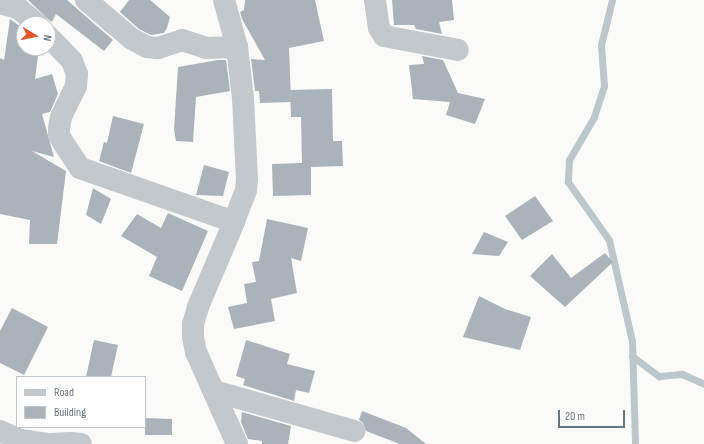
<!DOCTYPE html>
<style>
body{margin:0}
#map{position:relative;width:704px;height:444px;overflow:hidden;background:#fafaf8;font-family:"Sofia Sans Condensed",sans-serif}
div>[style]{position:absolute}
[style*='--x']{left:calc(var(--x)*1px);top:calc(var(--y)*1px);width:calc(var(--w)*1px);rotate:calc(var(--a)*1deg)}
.stream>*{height:7px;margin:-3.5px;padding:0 3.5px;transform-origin:3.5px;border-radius:3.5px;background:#bbc7cb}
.building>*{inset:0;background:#aab3b9}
.minor>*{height:22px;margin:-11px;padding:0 11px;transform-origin:11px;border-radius:11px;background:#c3c8cc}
.tertiary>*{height:22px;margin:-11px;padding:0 11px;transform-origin:11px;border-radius:11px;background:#c3c8cc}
span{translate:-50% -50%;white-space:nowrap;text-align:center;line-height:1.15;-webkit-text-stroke:4px #fff;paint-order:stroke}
.legend{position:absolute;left:16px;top:376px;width:130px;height:52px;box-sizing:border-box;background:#fff;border:1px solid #c1c8cd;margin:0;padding:5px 7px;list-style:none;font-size:12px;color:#657683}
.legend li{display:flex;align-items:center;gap:8px;height:20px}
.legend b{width:20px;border:1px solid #c1c8cd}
.north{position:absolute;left:16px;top:16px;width:40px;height:40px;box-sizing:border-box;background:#fff;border:1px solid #c1c8cd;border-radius:50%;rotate:100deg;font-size:11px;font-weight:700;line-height:16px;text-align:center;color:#657683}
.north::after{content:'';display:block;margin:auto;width:14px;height:18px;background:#e4572e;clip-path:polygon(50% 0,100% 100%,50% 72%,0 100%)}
.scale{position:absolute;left:558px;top:410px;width:67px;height:18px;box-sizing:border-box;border:2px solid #657683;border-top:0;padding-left:5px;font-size:12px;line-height:14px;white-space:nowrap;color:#657683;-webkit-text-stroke:3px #fff;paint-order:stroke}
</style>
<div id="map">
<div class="stream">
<div style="--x:612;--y:0;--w:46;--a:103.7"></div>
<div style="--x:601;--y:45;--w:41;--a:85.8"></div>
<div style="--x:604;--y:86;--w:33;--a:108"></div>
<div style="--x:594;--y:117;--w:50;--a:120.2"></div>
<div style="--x:569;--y:160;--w:22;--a:93"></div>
<div style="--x:568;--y:182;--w:71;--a:54.7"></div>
<div style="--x:609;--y:240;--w:104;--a:77.2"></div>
<div style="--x:632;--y:341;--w:103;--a:88.3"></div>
<div style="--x:632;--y:356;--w:34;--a:37"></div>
<div style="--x:659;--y:376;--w:23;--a:-5"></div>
<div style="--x:682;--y:374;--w:24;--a:24"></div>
</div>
<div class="building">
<div style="clip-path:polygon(28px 0,67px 0,113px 40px,104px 51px,56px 14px,52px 22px,49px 20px)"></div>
<div style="clip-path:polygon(129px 0,150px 0,170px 17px,167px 28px,164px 33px,151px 35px,139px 29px,120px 12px)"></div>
<div style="clip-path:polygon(245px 0,315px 0,324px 41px,289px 48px,291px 102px,260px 103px,259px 91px,255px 91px,251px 59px,265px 60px,242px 19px,240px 12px,244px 10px)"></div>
<div style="clip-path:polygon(392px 0,452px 0,454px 20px,439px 22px,442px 34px,416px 29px,414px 25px,394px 25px)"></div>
<div style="clip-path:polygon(10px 19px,24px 29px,24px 48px,39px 48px,35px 79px,52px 74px,58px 94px,50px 112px,42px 114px,54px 157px,32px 151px,66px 171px,57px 244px,29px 244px,30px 220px,0 214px,0 58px,4px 60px)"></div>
<div style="clip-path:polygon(422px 56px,443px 60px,458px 93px,485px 99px,475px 124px,446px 115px,450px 102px,413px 99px,409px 65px,424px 64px)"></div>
<div style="clip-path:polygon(218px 60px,226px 60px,230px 91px,196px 97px,193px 142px,176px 141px,174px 130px,178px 67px)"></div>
<div style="clip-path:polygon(332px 89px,333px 141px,342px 141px,343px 166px,311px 167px,311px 195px,273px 196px,272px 164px,302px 163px,301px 117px,291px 117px,290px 90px)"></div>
<div style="clip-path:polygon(113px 116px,144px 124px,131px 173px,99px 161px,104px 142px,107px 143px)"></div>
<div style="clip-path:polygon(204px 165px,229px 172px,223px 196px,196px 195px)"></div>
<div style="clip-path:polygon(93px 188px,111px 199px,101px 224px,86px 215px)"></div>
<div style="clip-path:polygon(535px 196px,553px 221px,522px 240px,505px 216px)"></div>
<div style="clip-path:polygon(168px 213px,208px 231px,182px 291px,149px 276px,157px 257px,121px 236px,137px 214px,161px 228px)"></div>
<div style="clip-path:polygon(267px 219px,308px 228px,301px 261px,291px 258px,297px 293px,271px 299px,275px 321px,234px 329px,228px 307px,247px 303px,244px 284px,256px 282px,252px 262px,259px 261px)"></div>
<div style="clip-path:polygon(484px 232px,508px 242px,499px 256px,472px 254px)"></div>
<div style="clip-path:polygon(605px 253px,613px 262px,565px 307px,530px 276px,552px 254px,571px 278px)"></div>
<div style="clip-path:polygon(479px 296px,505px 309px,531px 317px,520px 350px,463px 337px)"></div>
<div style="clip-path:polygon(12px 308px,48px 327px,24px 375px,0 363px,0 331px)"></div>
<div style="clip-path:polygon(94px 340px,118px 345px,111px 377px,86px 377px)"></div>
<div style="clip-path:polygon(246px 340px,290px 354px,287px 364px,315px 371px,309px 393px,296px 390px,294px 401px,243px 385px,245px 379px,236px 376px)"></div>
<div style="clip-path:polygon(362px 411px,406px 428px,426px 444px,400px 444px,366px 431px,363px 423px,359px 420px)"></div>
<div style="clip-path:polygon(242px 412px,291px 426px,288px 444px,262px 444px,262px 441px,248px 439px,241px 422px)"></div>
<div style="clip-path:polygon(145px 418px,172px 419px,172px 435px,145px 435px)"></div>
</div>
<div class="minor">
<div style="--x:86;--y:0;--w:60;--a:40.3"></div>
<div style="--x:132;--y:39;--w:17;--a:28"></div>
<div style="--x:147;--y:47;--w:11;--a:5"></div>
<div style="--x:158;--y:48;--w:25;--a:-18"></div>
<div style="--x:182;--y:40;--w:26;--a:18"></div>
<div style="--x:207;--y:48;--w:30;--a:-2"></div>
<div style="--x:375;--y:0;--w:28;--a:82"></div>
<div style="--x:379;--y:28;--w:9;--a:58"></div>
<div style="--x:384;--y:36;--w:75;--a:10.7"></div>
<div style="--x:0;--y:3;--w:19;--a:16"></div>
<div style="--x:18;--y:8;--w:25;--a:40"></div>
<div style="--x:48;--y:36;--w:35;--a:46"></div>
<div style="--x:72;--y:61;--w:14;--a:69"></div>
<div style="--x:77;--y:74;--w:12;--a:95"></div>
<div style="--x:76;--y:86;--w:34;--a:116"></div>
<div style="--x:61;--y:117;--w:11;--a:100"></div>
<div style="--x:59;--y:128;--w:7;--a:90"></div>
<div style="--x:59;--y:135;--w:10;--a:61"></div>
<div style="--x:64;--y:144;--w:29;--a:56"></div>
<div style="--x:80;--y:168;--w:163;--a:19.3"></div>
<div style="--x:214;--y:391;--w:146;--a:15.9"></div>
<div style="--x:0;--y:431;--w:22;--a:24"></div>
<div style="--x:20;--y:440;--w:28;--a:8"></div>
<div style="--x:51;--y:444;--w:19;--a:-3"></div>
<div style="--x:70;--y:443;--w:11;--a:5"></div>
</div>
<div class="tertiary">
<div style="--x:224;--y:0;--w:49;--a:74.5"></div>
<div style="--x:237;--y:47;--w:51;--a:83.3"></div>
<div style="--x:243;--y:98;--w:81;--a:87.2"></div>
<div style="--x:247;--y:179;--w:11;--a:95"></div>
<div style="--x:246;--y:190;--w:34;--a:111"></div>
<div style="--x:234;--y:222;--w:92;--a:113"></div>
<div style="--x:198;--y:307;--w:18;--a:106"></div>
<div style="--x:193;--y:324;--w:13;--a:90"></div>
<div style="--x:193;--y:337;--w:15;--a:79"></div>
<div style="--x:196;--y:352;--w:101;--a:66"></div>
</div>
<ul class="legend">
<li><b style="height:5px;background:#c3c8cc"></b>Road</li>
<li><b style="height:11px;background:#aab3b9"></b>Building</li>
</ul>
<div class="north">N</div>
<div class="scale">20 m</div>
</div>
